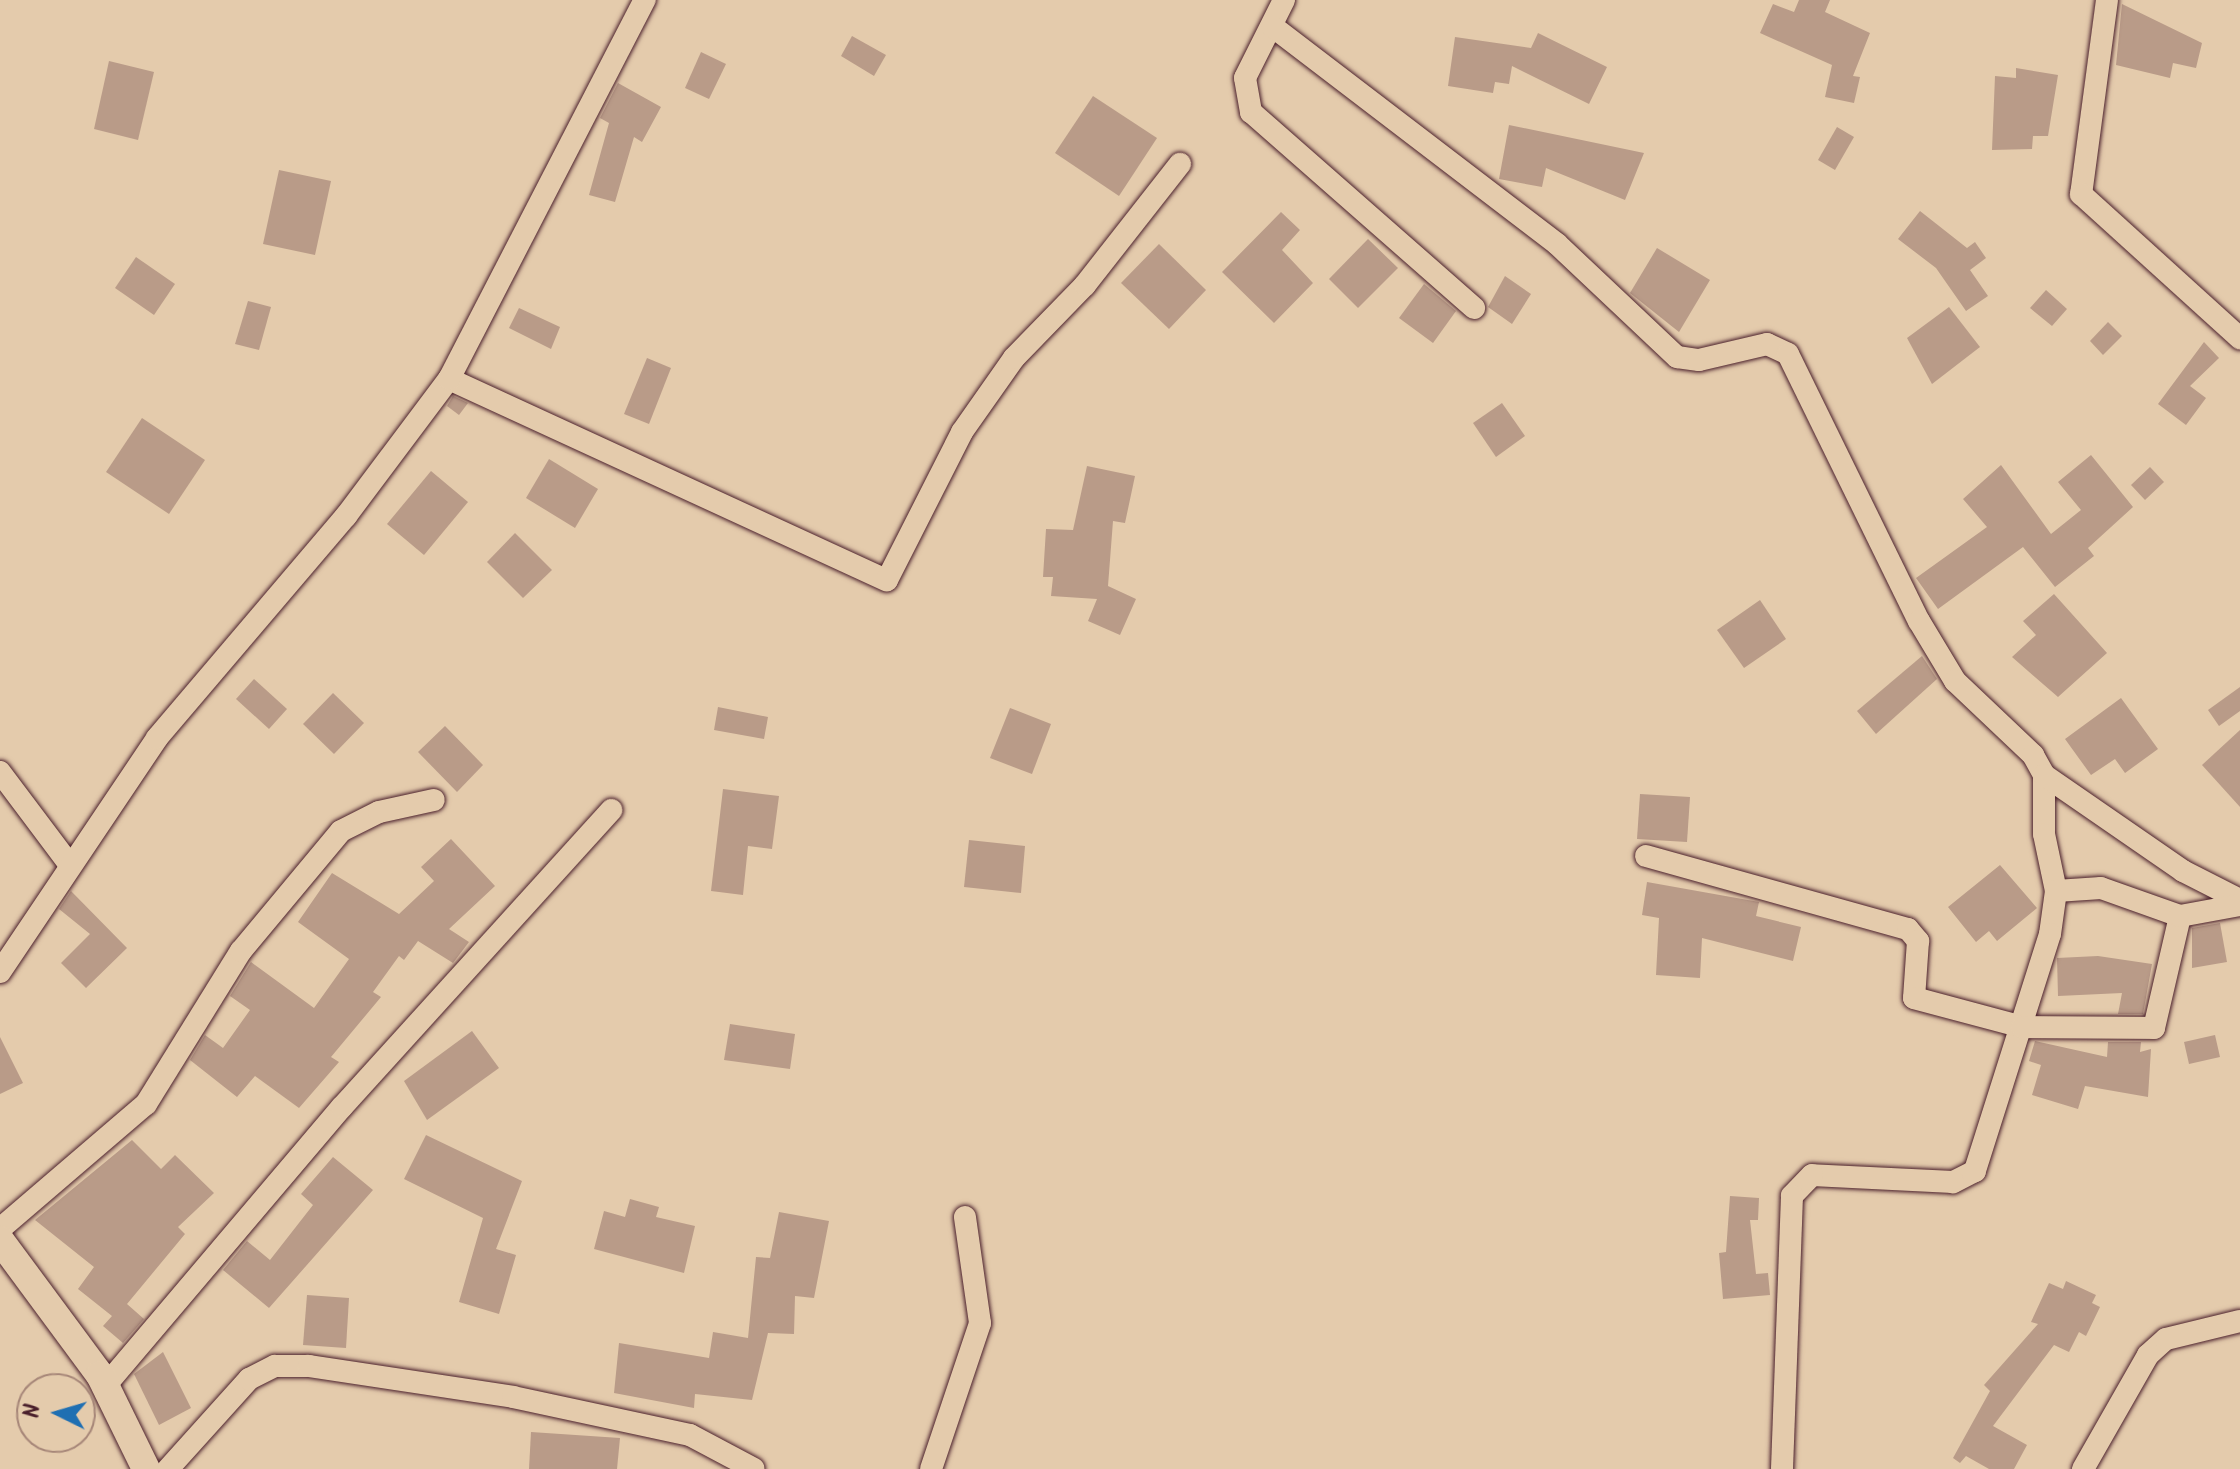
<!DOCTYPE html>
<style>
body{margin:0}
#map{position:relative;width:2240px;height:1469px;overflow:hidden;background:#e4cbac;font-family:Kalam,sans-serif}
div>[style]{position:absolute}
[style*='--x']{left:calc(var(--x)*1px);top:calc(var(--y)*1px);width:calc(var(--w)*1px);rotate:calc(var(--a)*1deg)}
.building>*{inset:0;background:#b99b88}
.roads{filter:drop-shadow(0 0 2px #4a1f2b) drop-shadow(0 0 2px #4a1f2b)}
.minor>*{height:22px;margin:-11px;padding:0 11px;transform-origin:11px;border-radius:11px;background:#e4cbac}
.tertiary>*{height:28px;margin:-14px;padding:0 14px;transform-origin:14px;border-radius:14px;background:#e4cbac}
span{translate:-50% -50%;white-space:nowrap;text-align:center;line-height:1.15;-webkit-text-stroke:6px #e4cbac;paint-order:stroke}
.north{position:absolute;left:16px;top:1373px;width:80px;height:80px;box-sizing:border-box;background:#e4cbac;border:2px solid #a68678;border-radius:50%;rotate:275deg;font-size:22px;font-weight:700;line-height:32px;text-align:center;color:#4a1f2b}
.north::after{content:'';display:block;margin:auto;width:28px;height:36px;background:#1f6fb2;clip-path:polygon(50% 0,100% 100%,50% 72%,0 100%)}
</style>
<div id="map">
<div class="building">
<div style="clip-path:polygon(1799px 0,1830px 0,1825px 12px,1870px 33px,1853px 76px,1860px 77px,1854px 103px,1825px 97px,1832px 65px,1760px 33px,1773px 4px,1794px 12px)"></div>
<div style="clip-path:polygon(2122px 4px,2202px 43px,2196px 68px,2173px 63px,2170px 78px,2116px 65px)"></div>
<div style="clip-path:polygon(1538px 33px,1607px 67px,1589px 104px,1512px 66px,1509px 84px,1495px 82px,1493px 93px,1448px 86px,1455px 37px,1531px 48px)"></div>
<div style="clip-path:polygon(852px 36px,886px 55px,874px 76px,841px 56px)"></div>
<div style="clip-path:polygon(701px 52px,726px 64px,709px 99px,685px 88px)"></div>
<div style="clip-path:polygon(109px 61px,154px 72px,138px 140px,94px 129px)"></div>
<div style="clip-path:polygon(2016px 68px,2058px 75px,2048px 136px,2033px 136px,2032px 149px,1992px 150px,1995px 76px,2016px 78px)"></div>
<div style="clip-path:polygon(618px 83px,661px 107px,642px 142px,634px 137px,615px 202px,589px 195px,609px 123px,600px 118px)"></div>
<div style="clip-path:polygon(1093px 96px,1157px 138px,1119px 196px,1055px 153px)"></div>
<div style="clip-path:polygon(1509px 125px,1644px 153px,1625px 200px,1546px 168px,1542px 187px,1499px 179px)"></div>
<div style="clip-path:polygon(1837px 127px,1854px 137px,1835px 170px,1818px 160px)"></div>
<div style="clip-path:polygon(279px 170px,331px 181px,315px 255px,263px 244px)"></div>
<div style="clip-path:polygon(1920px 211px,1967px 248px,1975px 242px,1986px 258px,1970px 270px,1988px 296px,1966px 311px,1936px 268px,1898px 239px)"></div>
<div style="clip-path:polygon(1281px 212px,1300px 230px,1282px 250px,1313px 283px,1274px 323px,1222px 272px)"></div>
<div style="clip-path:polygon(1368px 239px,1398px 268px,1358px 308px,1329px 279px)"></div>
<div style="clip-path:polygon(1159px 244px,1206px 290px,1169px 329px,1121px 283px)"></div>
<div style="clip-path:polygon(1657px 248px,1710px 280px,1679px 332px,1630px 293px)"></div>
<div style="clip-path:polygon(136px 257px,175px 284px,154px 315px,115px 288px)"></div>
<div style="clip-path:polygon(1505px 276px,1531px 294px,1512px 324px,1488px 307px)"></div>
<div style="clip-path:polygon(1424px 284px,1456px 311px,1433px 343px,1399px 318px)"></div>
<div style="clip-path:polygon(2046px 290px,2067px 309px,2052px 326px,2030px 308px)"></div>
<div style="clip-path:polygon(248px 301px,271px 307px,259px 350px,235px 344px)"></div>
<div style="clip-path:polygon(1949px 307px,1980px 347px,1932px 384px,1907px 338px)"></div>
<div style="clip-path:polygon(519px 308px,560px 327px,551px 349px,509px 328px)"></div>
<div style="clip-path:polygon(2108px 322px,2122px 336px,2103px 355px,2090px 341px)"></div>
<div style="clip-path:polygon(2204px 342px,2219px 358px,2190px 386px,2206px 398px,2186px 425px,2158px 404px)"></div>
<div style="clip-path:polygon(647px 358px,671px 368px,649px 424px,624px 414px)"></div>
<div style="clip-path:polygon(453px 396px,468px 403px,459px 415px,447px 406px)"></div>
<div style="clip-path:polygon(1502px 403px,1525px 436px,1496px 457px,1473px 423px)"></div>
<div style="clip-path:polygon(142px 418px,205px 460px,169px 514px,106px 472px)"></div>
<div style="clip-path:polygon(2091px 455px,2133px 507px,2088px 548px,2094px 556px,2055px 587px,2023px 547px,1938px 609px,1916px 578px,1987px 527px,1963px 499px,2001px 465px,2051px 534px,2081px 510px,2058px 482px)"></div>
<div style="clip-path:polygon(549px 459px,598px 489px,575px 528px,526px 498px)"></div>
<div style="clip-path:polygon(1087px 466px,1135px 476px,1125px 523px,1113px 521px,1108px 586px,1136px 599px,1120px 635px,1088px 621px,1097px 599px,1051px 596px,1053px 577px,1043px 577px,1046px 529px,1073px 530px)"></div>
<div style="clip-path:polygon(2150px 467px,2164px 482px,2145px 500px,2131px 485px)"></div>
<div style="clip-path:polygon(431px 471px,468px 502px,424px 555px,387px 524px)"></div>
<div style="clip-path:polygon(515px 533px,552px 570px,523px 598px,487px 562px)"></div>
<div style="clip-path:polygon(2054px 594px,2107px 653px,2058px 697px,2012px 657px,2036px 635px,2023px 621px)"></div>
<div style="clip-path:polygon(1760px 600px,1786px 639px,1744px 668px,1717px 630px)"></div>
<div style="clip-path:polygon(1922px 656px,1937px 679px,1876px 734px,1857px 711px)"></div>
<div style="clip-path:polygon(254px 679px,287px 709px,269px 729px,236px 699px)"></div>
<div style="clip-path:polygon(2240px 687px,2240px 711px,2219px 726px,2208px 710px)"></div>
<div style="clip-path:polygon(333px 693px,364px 723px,334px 754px,303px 724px)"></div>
<div style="clip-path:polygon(2121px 698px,2158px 749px,2125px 773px,2115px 759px,2091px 775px,2065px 739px)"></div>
<div style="clip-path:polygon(718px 707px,768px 717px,764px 739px,714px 730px)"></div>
<div style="clip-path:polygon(1010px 708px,1051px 724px,1032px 774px,990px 758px)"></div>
<div style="clip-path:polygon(445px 726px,483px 765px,457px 792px,418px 752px)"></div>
<div style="clip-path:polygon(2240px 730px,2240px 807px,2202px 765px)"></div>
<div style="clip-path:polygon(723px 789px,779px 796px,772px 849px,748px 846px,743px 895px,711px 891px)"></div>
<div style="clip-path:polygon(1640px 794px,1690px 797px,1687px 842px,1637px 839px)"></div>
<div style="clip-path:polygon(451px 839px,495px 886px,449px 929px,469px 942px,453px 963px,418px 941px,404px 960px,399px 956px,373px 992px,381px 997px,331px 1057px,339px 1062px,299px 1108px,255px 1076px,237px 1097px,190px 1060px,205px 1035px,223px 1048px,250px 1010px,230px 996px,251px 962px,314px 1008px,349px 959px,298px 922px,332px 873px,399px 914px,434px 881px,421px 867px)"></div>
<div style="clip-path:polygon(969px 840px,1025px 846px,1021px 893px,964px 887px)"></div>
<div style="clip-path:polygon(2000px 865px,2037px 908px,1997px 941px,1989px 931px,1976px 942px,1948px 907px)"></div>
<div style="clip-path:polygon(1647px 882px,1759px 902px,1756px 916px,1801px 927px,1793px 961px,1702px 938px,1700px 978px,1656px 975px,1659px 918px,1642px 915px)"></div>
<div style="clip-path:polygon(71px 891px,127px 948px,86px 988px,61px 963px,90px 934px,59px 909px)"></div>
<div style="clip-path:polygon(2220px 923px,2227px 962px,2192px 968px,2192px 928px)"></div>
<div style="clip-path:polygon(2098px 956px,2152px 964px,2143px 1014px,2118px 1014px,2122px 993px,2058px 996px,2057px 958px)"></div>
<div style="clip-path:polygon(730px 1024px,795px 1034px,790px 1069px,724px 1060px)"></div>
<div style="clip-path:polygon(472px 1031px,499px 1068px,427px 1120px,404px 1081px)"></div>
<div style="clip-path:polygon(2215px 1035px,2220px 1057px,2189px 1064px,2184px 1042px)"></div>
<div style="clip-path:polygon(0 1037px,23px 1083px,0 1094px)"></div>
<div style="clip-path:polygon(2035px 1041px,2107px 1057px,2108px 1042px,2141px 1042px,2140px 1052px,2151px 1049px,2148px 1097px,2085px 1086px,2078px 1109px,2032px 1095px,2041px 1065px,2029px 1061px)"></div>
<div style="clip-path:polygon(426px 1135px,522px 1181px,496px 1249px,516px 1255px,499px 1314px,459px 1302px,483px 1218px,404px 1179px)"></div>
<div style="clip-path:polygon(132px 1140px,161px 1169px,175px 1155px,214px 1193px,178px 1227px,185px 1234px,127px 1304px,144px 1319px,123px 1343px,103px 1326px,112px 1316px,78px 1289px,94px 1267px,35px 1220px)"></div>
<div style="clip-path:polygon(333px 1157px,373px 1190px,269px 1308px,223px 1270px,247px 1241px,270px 1260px,313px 1205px,301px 1194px)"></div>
<div style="clip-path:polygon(1730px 1196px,1759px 1198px,1758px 1220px,1750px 1220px,1756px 1274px,1768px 1273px,1770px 1295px,1723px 1299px,1719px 1253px,1726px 1252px)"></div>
<div style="clip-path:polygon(630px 1199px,659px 1207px,656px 1217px,695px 1226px,684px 1273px,594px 1249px,604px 1211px,625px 1217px)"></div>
<div style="clip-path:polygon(779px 1212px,829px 1221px,814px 1298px,795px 1296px,794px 1334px,768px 1333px,752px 1400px,695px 1394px,694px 1408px,614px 1393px,619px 1343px,709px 1358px,713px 1332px,748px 1338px,756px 1257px,770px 1258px)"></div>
<div style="clip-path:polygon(2066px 1281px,2096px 1295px,2092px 1303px,2100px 1307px,2086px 1336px,2079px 1332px,2069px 1352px,2054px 1345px,1993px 1426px,2027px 1445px,2014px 1469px,1989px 1469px,1966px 1456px,1960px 1463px,1953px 1458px,1990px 1391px,1984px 1385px,2038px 1324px,2031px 1322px,2049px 1283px,2063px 1289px)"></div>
<div style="clip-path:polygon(307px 1295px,349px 1298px,346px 1348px,303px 1345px)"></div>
<div style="clip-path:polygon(163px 1352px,191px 1408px,159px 1425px,134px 1374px)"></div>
<div style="clip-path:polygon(531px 1432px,620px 1438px,617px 1469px,529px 1469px)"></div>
</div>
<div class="roads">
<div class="minor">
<div style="--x:1284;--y:0;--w:87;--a:116.6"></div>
<div style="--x:1245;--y:78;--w:35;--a:80"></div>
<div style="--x:1251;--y:112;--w:297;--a:41.3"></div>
<div style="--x:2107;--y:0;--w:196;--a:97.6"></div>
<div style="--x:2081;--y:194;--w:215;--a:42.2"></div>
<div style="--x:1272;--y:26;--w:359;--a:37.4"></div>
<div style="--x:1557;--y:244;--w:165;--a:43.3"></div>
<div style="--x:1677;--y:357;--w:22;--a:8"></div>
<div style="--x:1699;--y:360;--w:70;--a:-13.2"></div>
<div style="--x:1767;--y:344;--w:23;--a:25"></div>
<div style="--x:1788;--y:354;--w:297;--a:63.9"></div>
<div style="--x:1919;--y:621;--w:70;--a:59"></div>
<div style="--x:1955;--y:681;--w:108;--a:43.5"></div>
<div style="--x:2033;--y:755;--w:23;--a:61"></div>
<div style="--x:2044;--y:775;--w:59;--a:90"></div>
<div style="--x:2044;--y:834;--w:58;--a:78.1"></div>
<div style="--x:2056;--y:891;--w:43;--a:97.9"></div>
<div style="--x:2050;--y:934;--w:249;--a:107.6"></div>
<div style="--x:1975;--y:1171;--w:25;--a:153"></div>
<div style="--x:1953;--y:1182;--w:141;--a:-177.2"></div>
<div style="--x:1812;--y:1175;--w:29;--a:134"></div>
<div style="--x:1792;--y:1196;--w:273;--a:92.1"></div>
<div style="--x:449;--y:379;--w:482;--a:24.7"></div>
<div style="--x:887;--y:580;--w:166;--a:-63.1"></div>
<div style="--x:962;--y:432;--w:90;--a:-54.9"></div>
<div style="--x:1014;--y:358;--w:102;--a:-45.8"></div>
<div style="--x:1085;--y:285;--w:154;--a:-51.9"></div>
<div style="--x:0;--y:772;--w:115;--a:53.1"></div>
<div style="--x:2044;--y:775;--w:169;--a:34.6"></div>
<div style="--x:2183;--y:871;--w:64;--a:27"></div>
<div style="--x:1646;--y:856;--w:272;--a:15.6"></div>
<div style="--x:1908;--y:929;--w:16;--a:50"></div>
<div style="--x:1918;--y:941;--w:57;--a:94"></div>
<div style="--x:1914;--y:998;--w:112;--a:15"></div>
<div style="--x:2022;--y:1027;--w:132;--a:0.4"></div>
<div style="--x:2154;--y:1028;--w:115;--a:-76.9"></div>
<div style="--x:2056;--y:891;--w:45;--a:-3.8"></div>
<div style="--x:2101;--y:888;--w:84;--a:19.5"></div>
<div style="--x:2180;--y:916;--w:61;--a:-10.4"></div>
<div style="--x:0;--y:972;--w:282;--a:-56.1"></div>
<div style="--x:157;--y:738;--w:292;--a:-49.6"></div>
<div style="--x:346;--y:516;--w:171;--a:-53.1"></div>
<div style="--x:449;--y:379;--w:427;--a:-62.7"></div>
<div style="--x:0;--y:1229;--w:192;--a:-40.6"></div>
<div style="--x:146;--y:1104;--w:180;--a:-58.2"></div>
<div style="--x:241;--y:951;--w:156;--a:-50.2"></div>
<div style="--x:341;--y:831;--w:42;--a:-26.6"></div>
<div style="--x:379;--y:812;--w:56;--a:-12.3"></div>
<div style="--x:106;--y:1385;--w:365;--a:-49.7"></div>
<div style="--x:342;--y:1107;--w:401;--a:-47.8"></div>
<div style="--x:168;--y:1469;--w:121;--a:-48"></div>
<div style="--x:249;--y:1379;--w:29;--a:-27"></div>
<div style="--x:275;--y:1366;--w:34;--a:0"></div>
<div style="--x:309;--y:1366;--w:206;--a:8.6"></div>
<div style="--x:513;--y:1397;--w:181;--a:12.1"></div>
<div style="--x:690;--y:1435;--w:72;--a:28"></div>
<div style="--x:931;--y:1469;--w:154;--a:-71.4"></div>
<div style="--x:980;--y:1323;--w:107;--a:-98.1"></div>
<div style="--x:2083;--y:1469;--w:131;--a:-60.3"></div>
<div style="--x:2148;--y:1355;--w:24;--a:-42"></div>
<div style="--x:2166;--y:1339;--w:76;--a:-13.7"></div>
</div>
<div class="tertiary">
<div style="--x:0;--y:1240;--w:168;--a:53.5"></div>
<div style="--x:100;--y:1375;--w:105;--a:63.9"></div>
</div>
</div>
<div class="north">N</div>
</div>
